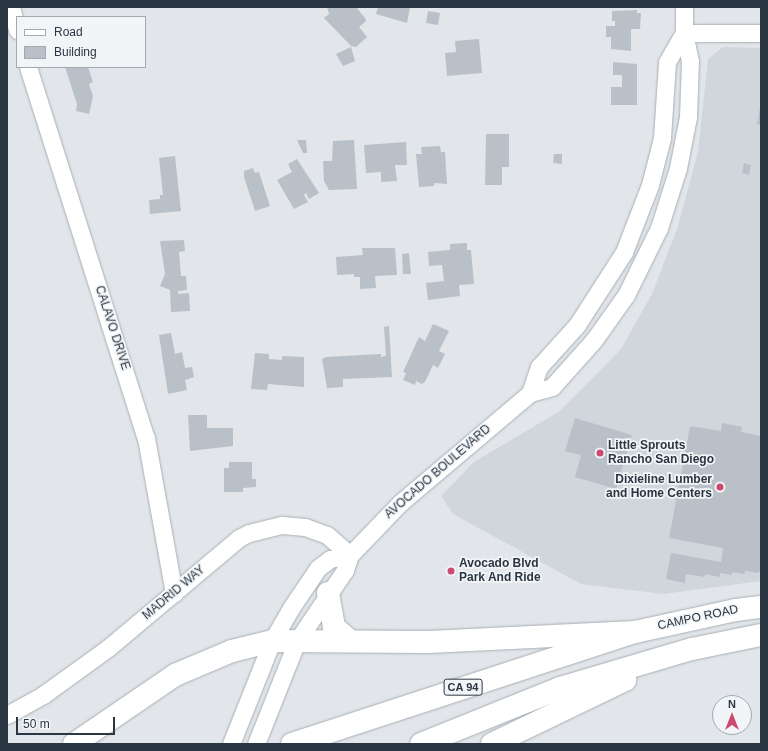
<!DOCTYPE html>
<style>
body{margin:0}
#map{position:relative;width:768px;height:751px;overflow:hidden;background:#e2e6ea;font-family:Arial,sans-serif}
div>[style]{position:absolute}
[style*='--x']{left:calc(var(--x)*1px);top:calc(var(--y)*1px);width:calc(var(--w)*1px);rotate:calc(var(--a)*1deg)}
.built>*{inset:0;background:#d0d6dc}
.building>*{inset:0;background:#b9c0c7}
.roads{filter:drop-shadow(0 0 1px #a7aeb4) drop-shadow(0 0 1px #a7aeb4)}
.secondary>*{height:17px;margin:-8.5px;padding:0 8.5px;transform-origin:8.5px;border-radius:8.5px;background:#fff}
.highway>*{height:22px;margin:-11px;padding:0 11px;transform-origin:11px;border-radius:11px;background:#fff}
.dots>*{width:11px;height:11px;translate:-50% -50%;box-sizing:border-box;border:2px solid #f2f5f7;border-radius:50%}
span{translate:-50% -50%;white-space:nowrap;text-align:center;line-height:1.15;-webkit-text-stroke:3.5px #f2f5f7;paint-order:stroke}
.shield-label span{padding:1px 3px;background:#f2f5f7;border:1px solid;border-radius:3px;-webkit-text-stroke-width:0}
.shield-label{font-size:11px;color:#2a3642;font-weight:700}
.street-label{font-size:12px;color:#2a3642}
.poi-label{font-size:12px;color:#2a3642;font-weight:700}
.left{translate:0 -50%;text-align:left}
.right{translate:-100% -50%;text-align:right}
.frame{position:absolute;inset:0;border:8px solid #2a3642;pointer-events:none}
.legend{position:absolute;left:16px;top:16px;width:130px;height:52px;box-sizing:border-box;background:#f2f5f7;border:1px solid #a2a9af;margin:0;padding:5px 7px;list-style:none;font-size:12px;color:#2a3642}
.legend li{display:flex;align-items:center;gap:8px;height:20px}
.legend b{width:20px;border:1px solid #a2a9af}
.north{position:absolute;left:712px;top:695px;width:40px;height:40px;box-sizing:border-box;background:#f2f5f7;border:1px solid #a2a9af;border-radius:50%;rotate:0deg;font-size:11px;font-weight:700;line-height:16px;text-align:center;color:#2a3642}
.north::after{content:'';display:block;margin:auto;width:14px;height:18px;background:#cb4b6f;clip-path:polygon(50% 0,100% 100%,50% 72%,0 100%)}
.scale{position:absolute;left:16px;top:717px;width:99px;height:18px;box-sizing:border-box;border:2px solid #2a3642;border-top:0;padding-left:5px;font-size:12px;line-height:14px;white-space:nowrap;color:#2a3642;-webkit-text-stroke:3px #f2f5f7;paint-order:stroke}
</style>
<div id="map">
<div class="built">
<div style="clip-path:polygon(723px 47px,761px 48px,761px 581px,663px 594px,581px 584px,453px 514px,441px 496px,474px 462px,560px 411px,621px 349px,652px 294px,677px 229px,698px 152px,708px 59px)"></div>
</div>
<div class="building">
<div style="clip-path:polygon(327px 7px,356px 7px,365px 18px,366px 21px,359px 27px,367px 37px,356px 47px,351px 46px,324px 18px,329px 14px)"></div>
<div style="clip-path:polygon(378px 7px,410px 7px,407px 23px,376px 14px)"></div>
<div style="clip-path:polygon(637px 10px,637px 13px,641px 13px,640px 29px,631px 29px,631px 51px,611px 49px,611px 37px,606px 37px,606px 26px,615px 26px,615px 21px,617px 21px,612px 21px,612px 11px)"></div>
<div style="clip-path:polygon(428px 11px,440px 13px,438px 25px,426px 23px)"></div>
<div style="clip-path:polygon(479px 39px,482px 73px,447px 76px,445px 53px,456px 52px,455px 41px)"></div>
<div style="clip-path:polygon(351px 47px,355px 61px,343px 66px,336px 54px)"></div>
<div style="clip-path:polygon(613px 62px,637px 64px,637px 105px,611px 105px,611px 87px,622px 87px,622px 75px,613px 75px)"></div>
<div style="clip-path:polygon(65px 67px,88px 67px,93px 82px,89px 84px,93px 96px,89px 114px,76px 111px,77px 104px)"></div>
<div style="clip-path:polygon(760px 108px,761px 108px,761px 125px,757px 124px)"></div>
<div style="clip-path:polygon(486px 134px,509px 134px,509px 167px,502px 167px,502px 185px,485px 185px)"></div>
<div style="clip-path:polygon(297px 140px,306px 140px,307px 153px,303px 153px)"></div>
<div style="clip-path:polygon(354px 140px,357px 189px,329px 190px,324px 181px,323px 161px,332px 161px,333px 141px)"></div>
<div style="clip-path:polygon(406px 142px,407px 165px,395px 165px,397px 181px,381px 182px,381px 172px,366px 173px,364px 145px)"></div>
<div style="clip-path:polygon(440px 146px,441px 152px,445px 152px,447px 184px,434px 183px,434px 186px,419px 187px,416px 154px,422px 154px,421px 147px)"></div>
<div style="clip-path:polygon(554px 154px,562px 154px,562px 164px,553px 163px)"></div>
<div style="clip-path:polygon(175px 156px,181px 211px,150px 214px,149px 200px,160px 199px,160px 195px,163px 195px,159px 158px)"></div>
<div style="clip-path:polygon(297px 159px,319px 193px,309px 199px,306px 193px,304px 195px,308px 202px,294px 209px,277px 180px,292px 172px,288px 164px)"></div>
<div style="clip-path:polygon(744px 163px,751px 165px,749px 175px,742px 173px)"></div>
<div style="clip-path:polygon(253px 168px,255px 173px,259px 172px,270px 206px,255px 211px,244px 177px,244px 171px)"></div>
<div style="clip-path:polygon(184px 240px,185px 251px,179px 252px,181px 276px,186px 276px,187px 290px,178px 291px,178px 294px,189px 293px,190px 311px,171px 312px,170px 290px,160px 286px,165px 274px,160px 241px)"></div>
<div style="clip-path:polygon(467px 243px,467px 250px,471px 250px,474px 284px,459px 285px,460px 296px,428px 300px,426px 283px,444px 281px,442px 265px,429px 266px,428px 252px,450px 250px,450px 244px)"></div>
<div style="clip-path:polygon(362px 248px,395px 248px,397px 275px,375px 276px,376px 288px,360px 289px,360px 277px,354px 277px,354px 274px,337px 275px,336px 257px,363px 255px)"></div>
<div style="clip-path:polygon(409px 253px,411px 274px,403px 274px,402px 254px)"></div>
<div style="clip-path:polygon(433px 324px,449px 331px,439px 351px,445px 354px,438px 368px,433px 365px,425px 382px,422px 384px,416px 381px,415px 385px,403px 380px,406px 373px,403px 372px,419px 337px,425px 341px)"></div>
<div style="clip-path:polygon(389px 326px,392px 377px,343px 379px,343px 387px,327px 388px,322px 359px,326px 357px,381px 354px,381px 357px,386px 356px,384px 327px)"></div>
<div style="clip-path:polygon(171px 333px,175px 354px,182px 352px,185px 368px,192px 367px,194px 377px,185px 380px,187px 390px,168px 394px,159px 335px)"></div>
<div style="clip-path:polygon(255px 353px,269px 354px,269px 359px,282px 360px,282px 356px,304px 357px,304px 387px,268px 384px,267px 390px,251px 389px)"></div>
<div style="clip-path:polygon(188px 415px,207px 415px,207px 428px,233px 428px,233px 446px,190px 451px)"></div>
<div style="clip-path:polygon(575px 418px,632px 435px,616px 489px,575px 477px,581px 455px,565px 451px)"></div>
<div style="clip-path:polygon(722px 423px,742px 427px,741px 432px,761px 436px,761px 571px,758px 573px,745px 571px,745px 574px,732px 572px,732px 575px,720px 573px,720px 577px,705px 574px,705px 577px,686px 574px,685px 583px,666px 579px,671px 553px,721px 562px,723px 548px,669px 538px,690px 426px,721px 431px)"></div>
<div style="clip-path:polygon(229px 462px,252px 462px,252px 479px,256px 479px,256px 487px,243px 488px,243px 492px,224px 492px,224px 468px,229px 468px)"></div>
</div>
<div class="roads">
<div class="secondary">
<div style="--x:11;--y:7;--w:24;--a:75"></div>
<div style="--x:684;--y:33;--w:77;--a:0"></div>
<div style="--x:28;--y:67;--w:389;--a:72.4"></div>
<div style="--x:146;--y:438;--w:158;--a:79.8"></div>
<div style="--x:530;--y:393;--w:28;--a:-71"></div>
<div style="--x:539;--y:367;--w:57;--a:-47.9"></div>
<div style="--x:577;--y:325;--w:87;--a:-57.2"></div>
<div style="--x:624;--y:252;--w:72;--a:-68.8"></div>
<div style="--x:650;--y:185;--w:49;--a:-75.7"></div>
<div style="--x:662;--y:138;--w:76;--a:-86.2"></div>
<div style="--x:667;--y:62;--w:34;--a:-60"></div>
<div style="--x:7;--y:715;--w:41;--a:-29.1"></div>
<div style="--x:43;--y:695;--w:80;--a:-35.9"></div>
<div style="--x:108;--y:648;--w:171;--a:-40"></div>
<div style="--x:239;--y:538;--w:11;--a:-27"></div>
<div style="--x:249;--y:533;--w:34;--a:-14"></div>
<div style="--x:282;--y:525;--w:23;--a:5"></div>
<div style="--x:305;--y:527;--w:23;--a:20"></div>
<div style="--x:327;--y:535;--w:30;--a:41"></div>
<div style="--x:231;--y:744;--w:111;--a:-68.3"></div>
<div style="--x:272;--y:641;--w:38;--a:-60"></div>
<div style="--x:291;--y:608;--w:48;--a:-56"></div>
<div style="--x:318;--y:568;--w:15;--a:-37"></div>
<div style="--x:330;--y:559;--w:20;--a:-11"></div>
<div style="--x:256;--y:744;--w:111;--a:-68.3"></div>
<div style="--x:297;--y:641;--w:86;--a:-55.9"></div>
<div style="--x:345;--y:570;--w:16;--a:-72"></div>
<div style="--x:350;--y:555;--w:72;--a:-46.1"></div>
<div style="--x:400;--y:503;--w:170;--a:-40.2"></div>
<div style="--x:530;--y:393;--w:23;--a:-15"></div>
<div style="--x:552;--y:387;--w:63;--a:-48.2"></div>
<div style="--x:594;--y:340;--w:55;--a:-54.6"></div>
<div style="--x:626;--y:295;--w:75;--a:-63.8"></div>
<div style="--x:659;--y:228;--w:63;--a:-72.4"></div>
<div style="--x:678;--y:168;--w:52;--a:-78.9"></div>
<div style="--x:688;--y:117;--w:56;--a:-88"></div>
<div style="--x:690;--y:61;--w:29;--a:-102"></div>
<div style="--x:684;--y:33;--w:26;--a:-90"></div>
</div>
<div class="highway">
<div style="--x:328;--y:593;--w:35;--a:80"></div>
<div style="--x:334;--y:627;--w:21;--a:41"></div>
<div style="--x:74;--y:744;--w:122;--a:-34.3"></div>
<div style="--x:175;--y:675;--w:62;--a:-22.8"></div>
<div style="--x:232;--y:651;--w:41;--a:-14"></div>
<div style="--x:272;--y:641;--w:157;--a:0.4"></div>
<div style="--x:429;--y:642;--w:206;--a:-2.8"></div>
<div style="--x:292;--y:744;--w:361;--a:-18.1"></div>
<div style="--x:635;--y:632;--w:103;--a:-12.3"></div>
<div style="--x:736;--y:610;--w:25;--a:-7"></div>
<div style="--x:421;--y:744;--w:150;--a:-21.9"></div>
<div style="--x:560;--y:688;--w:138;--a:-16.5"></div>
<div style="--x:692;--y:649;--w:70;--a:-11.5"></div>
<div style="--x:492;--y:744;--w:148;--a:-25.7"></div>
</div>
</div>
<div class="dots">
<div style="left:600px;top:453px;background:#cb4b6f"></div>
<div style="left:720px;top:487px;background:#cb4b6f"></div>
<div style="left:451px;top:571px;background:#cb4b6f"></div>
</div>
<div class="shield-label">
<span style="left:463px;top:687px">CA 94</span>
</div>
<div class="street-label">
<span style="left:112px;top:328px;rotate:72deg">CALAVO DRIVE</span>
<span style="left:438px;top:472px;rotate:-41deg">AVOCADO BOULEVARD</span>
<span style="left:174px;top:593px;rotate:-40deg">MADRID WAY</span>
<span style="left:698px;top:618px;rotate:-12deg">CAMPO ROAD</span>
</div>
<div class="poi-label">
<span class="left" style="left:608px;top:453px">Little Sprouts<br>Rancho San Diego</span>
<span class="right" style="left:712px;top:487px">Dixieline Lumber<br>and Home Centers</span>
<span class="left" style="left:459px;top:571px">Avocado Blvd<br>Park And Ride</span>
</div>
<div class="frame"></div>
<ul class="legend">
<li><b style="height:5px;background:#fff"></b>Road</li>
<li><b style="height:11px;background:#b9c0c7"></b>Building</li>
</ul>
<div class="north">N</div>
<div class="scale">50 m</div>
</div>
